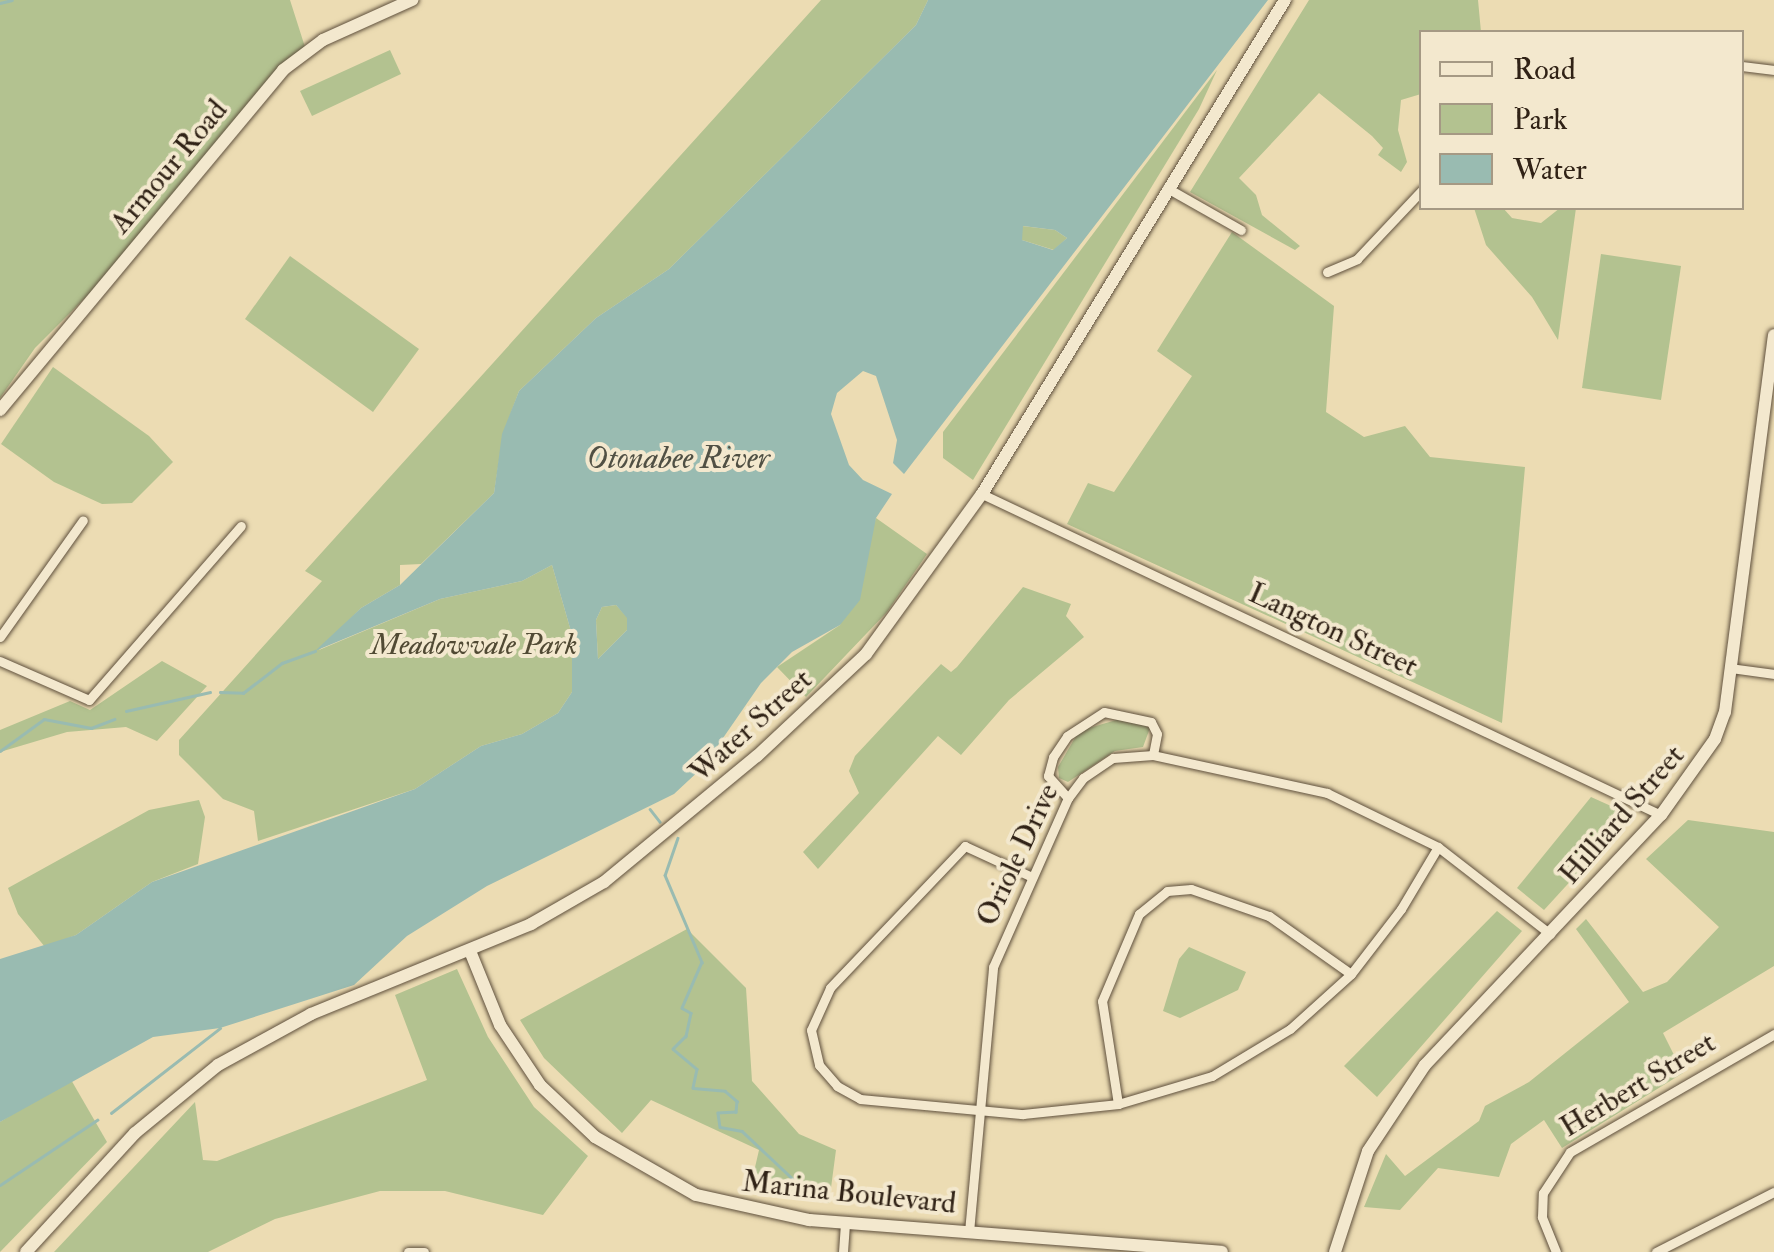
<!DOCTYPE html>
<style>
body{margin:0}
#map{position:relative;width:1774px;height:1252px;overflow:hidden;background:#ecdcb3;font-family:"IM FELL Double Pica",serif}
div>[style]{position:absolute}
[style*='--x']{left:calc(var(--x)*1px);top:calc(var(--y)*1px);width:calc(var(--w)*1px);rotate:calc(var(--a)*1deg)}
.green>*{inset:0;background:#b3c290}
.water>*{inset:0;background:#99bbb1}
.stream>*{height:2.5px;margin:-1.25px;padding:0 1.25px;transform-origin:1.25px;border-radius:1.25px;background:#99bbb1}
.roads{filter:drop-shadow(0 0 2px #5f503d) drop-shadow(0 0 2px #5f503d)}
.street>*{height:9px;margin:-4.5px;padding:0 4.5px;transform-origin:4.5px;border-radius:4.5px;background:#f3e8ce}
.secondary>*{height:12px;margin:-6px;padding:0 6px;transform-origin:6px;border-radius:6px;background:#f3e8ce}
span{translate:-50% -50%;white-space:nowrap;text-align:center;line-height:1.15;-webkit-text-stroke:8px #f3e8ce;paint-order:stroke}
.street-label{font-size:30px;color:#302216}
.park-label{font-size:30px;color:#514a34;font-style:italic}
.water-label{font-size:32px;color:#505044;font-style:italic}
.legend{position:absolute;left:1419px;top:30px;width:325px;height:180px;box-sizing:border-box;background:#f3e8ce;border:2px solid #a59984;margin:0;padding:12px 18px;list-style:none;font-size:30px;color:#302216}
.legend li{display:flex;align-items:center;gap:20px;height:50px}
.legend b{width:50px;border:2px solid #a59984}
</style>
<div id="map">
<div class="green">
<div style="clip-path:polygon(0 0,290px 0,305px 47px,132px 251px,35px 348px,0 398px)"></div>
<div style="clip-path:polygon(821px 0,928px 0,916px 25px,669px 269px,596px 318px,519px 391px,503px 434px,494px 493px,421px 564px,400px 565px,400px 585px,361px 608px,319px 650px,440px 599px,522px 581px,552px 565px,572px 635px,572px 692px,558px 713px,522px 734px,481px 746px,415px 789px,258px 841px,254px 811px,223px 799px,179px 755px,179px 740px,322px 581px,305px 571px)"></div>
<div style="clip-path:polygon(1309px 0,1478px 0,1481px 32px,1422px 32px,1421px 94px,1401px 100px,1398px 130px,1407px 162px,1401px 172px,1378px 155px,1383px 148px,1372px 136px,1319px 93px,1239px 178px,1256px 195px,1262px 215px,1300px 246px,1295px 250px,1190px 192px)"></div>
<div style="clip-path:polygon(390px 50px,401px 74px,312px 116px,300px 91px)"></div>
<div style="clip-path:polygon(1217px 70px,1199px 109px,973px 480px,943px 458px,943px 432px)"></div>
<div style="clip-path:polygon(1474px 208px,1503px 208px,1512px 218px,1541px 223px,1560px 208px,1576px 208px,1558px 340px,1532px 297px,1486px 245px)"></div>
<div style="clip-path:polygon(1022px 226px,1055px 230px,1067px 238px,1054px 250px,1022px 240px)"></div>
<div style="clip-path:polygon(1232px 232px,1334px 306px,1326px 412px,1364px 437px,1405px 426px,1430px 457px,1525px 467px,1502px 723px,1067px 524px,1088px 483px,1114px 492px,1192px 376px,1157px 351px)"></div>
<div style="clip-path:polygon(1601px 254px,1681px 266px,1661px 400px,1582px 388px)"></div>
<div style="clip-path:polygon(290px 256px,419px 349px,373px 412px,245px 319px)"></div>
<div style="clip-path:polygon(53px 367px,149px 436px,173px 462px,132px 503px,102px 504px,54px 482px,1px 444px)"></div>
<div style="clip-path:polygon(876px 518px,927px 554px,887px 612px,806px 697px,777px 667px,840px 625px)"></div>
<div style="clip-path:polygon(1023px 587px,1071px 604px,1066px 616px,1084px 637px,1009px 700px,961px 755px,938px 736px,818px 869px,803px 852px,859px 793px,849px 771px,855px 756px,941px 664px,951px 672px,957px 667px)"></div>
<div style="clip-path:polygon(616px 605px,627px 617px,627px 630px,598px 659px,596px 620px,602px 607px)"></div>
<div style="clip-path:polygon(162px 661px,207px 686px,157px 741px,126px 727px,67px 732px,0 752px,0 730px,70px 701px,90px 710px)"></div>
<div style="clip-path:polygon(1123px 718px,1150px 728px,1143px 747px,1115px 751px,1068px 782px,1059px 778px,1058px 767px,1079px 731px)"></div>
<div style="clip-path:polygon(1591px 797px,1631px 815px,1544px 910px,1517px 888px)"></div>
<div style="clip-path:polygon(199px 800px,205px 817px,198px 864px,152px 882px,76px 935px,45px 947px,18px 914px,8px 888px,149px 810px)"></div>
<div style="clip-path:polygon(1688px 820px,1774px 832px,1774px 966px,1663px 1033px,1683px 1073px,1562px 1148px,1544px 1120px,1511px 1144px,1499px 1177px,1438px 1168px,1400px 1210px,1364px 1207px,1386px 1154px,1405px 1176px,1479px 1121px,1485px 1106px,1529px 1082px,1629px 1002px,1576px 929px,1586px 919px,1643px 992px,1667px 982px,1719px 927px,1646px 859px)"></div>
<div style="clip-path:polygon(1497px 911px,1522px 931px,1377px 1097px,1344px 1066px)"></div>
<div style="clip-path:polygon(687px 929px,746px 988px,752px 1081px,799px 1134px,836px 1150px,829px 1203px,750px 1189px,759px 1150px,651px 1100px,622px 1133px,544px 1058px,520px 1020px)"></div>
<div style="clip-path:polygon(1189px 947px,1246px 972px,1238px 990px,1180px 1018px,1163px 1011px,1179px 959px)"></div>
<div style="clip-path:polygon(457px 969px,488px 1037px,534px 1107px,588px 1156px,543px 1215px,445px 1191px,380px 1191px,275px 1219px,208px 1252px,54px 1252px,195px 1102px,203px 1160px,217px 1161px,427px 1080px,395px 995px)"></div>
<div style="clip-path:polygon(70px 1078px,107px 1142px,0 1252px,0 1122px)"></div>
</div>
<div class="water">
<div style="clip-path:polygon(evenodd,928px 0,1268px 0,904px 474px,893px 463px,897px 440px,876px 376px,863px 371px,837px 393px,831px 414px,849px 465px,863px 480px,892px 494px,876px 518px,860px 600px,840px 625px,792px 652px,761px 683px,703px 767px,674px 794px,487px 886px,407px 936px,354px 985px,220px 1028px,153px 1037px,0 1122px,0 959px,76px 935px,152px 882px,415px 789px,481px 746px,522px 734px,558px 713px,572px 692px,572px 635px,552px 565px,522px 581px,440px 599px,315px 651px,361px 608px,400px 585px,494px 493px,502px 434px,519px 391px,596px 318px,669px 269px,916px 25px,928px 0,1023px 226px,1055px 230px,1067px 238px,1053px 250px,1022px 240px,1023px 226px,928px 0,616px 605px,627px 618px,627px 630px,598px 659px,596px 620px,602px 607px,616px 605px)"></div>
</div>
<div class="stream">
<div style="--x:0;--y:3;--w:12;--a:-14"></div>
<div style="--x:220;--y:692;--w:23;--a:2"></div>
<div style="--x:243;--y:693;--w:49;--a:-37.6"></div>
<div style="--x:282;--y:663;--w:35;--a:-20"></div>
<div style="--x:126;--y:711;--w:86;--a:-12.7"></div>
<div style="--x:0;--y:751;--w:54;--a:-36"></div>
<div style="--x:44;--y:719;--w:48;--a:10.8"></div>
<div style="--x:91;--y:728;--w:25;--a:-21"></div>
<div style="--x:650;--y:809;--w:16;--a:52"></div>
<div style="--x:678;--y:838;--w:39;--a:109"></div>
<div style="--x:665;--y:875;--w:95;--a:67"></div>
<div style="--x:702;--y:962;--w:50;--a:113.5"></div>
<div style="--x:682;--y:1008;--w:10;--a:29"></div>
<div style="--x:691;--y:1013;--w:24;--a:102"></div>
<div style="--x:686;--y:1036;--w:18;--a:135"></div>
<div style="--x:673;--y:1049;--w:31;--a:40"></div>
<div style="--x:697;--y:1069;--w:19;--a:102"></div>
<div style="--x:693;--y:1088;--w:32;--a:5"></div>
<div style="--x:725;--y:1091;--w:16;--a:40"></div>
<div style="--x:737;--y:1101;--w:11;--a:95"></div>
<div style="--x:736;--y:1112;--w:18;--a:177"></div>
<div style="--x:718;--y:1113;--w:14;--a:82"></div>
<div style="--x:720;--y:1127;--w:22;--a:10"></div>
<div style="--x:742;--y:1131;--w:95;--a:43.3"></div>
<div style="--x:111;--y:1113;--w:138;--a:-37.9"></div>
<div style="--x:0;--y:1185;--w:117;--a:-33.8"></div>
</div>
<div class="roads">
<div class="street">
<div style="--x:1742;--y:66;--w:32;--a:7"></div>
<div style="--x:1167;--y:188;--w:85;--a:29.6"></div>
<div style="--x:1327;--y:272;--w:33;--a:-23"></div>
<div style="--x:1357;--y:259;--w:95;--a:-46.7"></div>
<div style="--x:982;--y:494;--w:751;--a:25.3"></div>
<div style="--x:0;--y:637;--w:143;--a:-54.6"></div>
<div style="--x:0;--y:661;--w:97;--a:23.7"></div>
<div style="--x:89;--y:700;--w:231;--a:-48.9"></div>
<div style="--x:1730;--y:668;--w:44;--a:7.8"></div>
<div style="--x:1068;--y:798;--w:30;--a:-132"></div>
<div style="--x:1048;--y:776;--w:20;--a:-75"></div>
<div style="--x:1053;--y:757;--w:25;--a:-56"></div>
<div style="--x:1067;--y:736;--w:44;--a:-33"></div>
<div style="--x:1104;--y:712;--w:48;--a:12"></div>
<div style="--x:1151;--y:722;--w:13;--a:63"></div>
<div style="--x:1157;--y:734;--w:21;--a:101"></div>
<div style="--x:1032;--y:877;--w:74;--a:-155.2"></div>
<div style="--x:965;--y:846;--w:196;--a:133.6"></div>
<div style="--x:830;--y:988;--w:46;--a:114.3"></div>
<div style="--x:811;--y:1030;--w:36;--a:77"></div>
<div style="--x:819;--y:1065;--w:28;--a:49"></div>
<div style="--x:837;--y:1086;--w:26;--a:29"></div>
<div style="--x:860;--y:1099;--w:164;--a:5.3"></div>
<div style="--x:1023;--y:1114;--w:96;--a:-6"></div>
<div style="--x:1118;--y:1104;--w:98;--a:-16.6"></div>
<div style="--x:1212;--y:1076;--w:91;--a:-31.1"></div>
<div style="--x:1290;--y:1029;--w:82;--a:-42"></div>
<div style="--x:1351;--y:974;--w:82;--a:-52.4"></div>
<div style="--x:1401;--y:909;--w:72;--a:-59.2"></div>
<div style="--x:1118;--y:1104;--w:104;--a:-98.8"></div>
<div style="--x:1102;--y:1001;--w:95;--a:-67"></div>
<div style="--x:1139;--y:914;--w:36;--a:-39"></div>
<div style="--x:1167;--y:891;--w:24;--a:-5"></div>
<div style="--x:1191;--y:889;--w:83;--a:19.1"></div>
<div style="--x:1269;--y:916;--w:100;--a:35.3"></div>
<div style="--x:969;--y:1232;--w:266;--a:-84.8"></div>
<div style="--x:993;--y:967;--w:185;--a:-66.1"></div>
<div style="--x:1068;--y:798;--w:25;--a:-53"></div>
<div style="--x:1083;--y:778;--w:36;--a:-34"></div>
<div style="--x:1113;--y:758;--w:40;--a:-4.3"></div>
<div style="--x:1153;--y:755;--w:178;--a:12.3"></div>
<div style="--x:1327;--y:793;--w:123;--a:25.9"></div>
<div style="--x:1438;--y:847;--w:142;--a:37.8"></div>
<div style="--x:408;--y:1252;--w:16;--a:0"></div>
<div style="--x:843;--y:1252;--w:29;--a:-86"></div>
<div style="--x:1556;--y:1252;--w:38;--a:-112"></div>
<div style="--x:1542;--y:1217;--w:24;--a:-88"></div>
<div style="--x:1543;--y:1193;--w:49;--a:-56.6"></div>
<div style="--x:1570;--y:1152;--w:236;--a:-30"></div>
<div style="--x:1656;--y:1252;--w:132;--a:-27"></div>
</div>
<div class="secondary">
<div style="--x:0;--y:410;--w:442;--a:-50.2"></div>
<div style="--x:283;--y:70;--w:50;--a:-36.9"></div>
<div style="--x:323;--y:40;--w:98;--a:-24.2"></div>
<div style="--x:470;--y:951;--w:80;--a:67.9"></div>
<div style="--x:500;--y:1025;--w:72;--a:56.3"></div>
<div style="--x:540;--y:1085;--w:76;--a:43.4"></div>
<div style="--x:595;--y:1137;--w:116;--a:29.9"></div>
<div style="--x:696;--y:1195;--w:116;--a:12.5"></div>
<div style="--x:809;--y:1220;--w:414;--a:4.4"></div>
<div style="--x:26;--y:1252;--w:161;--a:-47.5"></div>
<div style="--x:135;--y:1133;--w:107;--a:-39.3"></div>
<div style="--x:218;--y:1065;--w:106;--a:-28.7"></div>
<div style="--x:311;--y:1014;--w:238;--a:-22.2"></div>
<div style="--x:531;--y:924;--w:84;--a:-29.9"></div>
<div style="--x:604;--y:882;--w:198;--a:-39.5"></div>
<div style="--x:757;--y:756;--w:149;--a:-43.1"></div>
<div style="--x:866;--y:654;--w:198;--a:-54.1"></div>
<div style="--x:982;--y:494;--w:580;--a:-58.48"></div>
<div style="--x:1335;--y:1252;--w:106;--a:-71.9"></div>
<div style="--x:1368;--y:1151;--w:103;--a:-56.5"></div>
<div style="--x:1425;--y:1065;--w:344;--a:-46.7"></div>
<div style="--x:1661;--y:815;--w:93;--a:-54.6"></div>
<div style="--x:1715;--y:739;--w:29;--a:-70"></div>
<div style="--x:1725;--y:712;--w:380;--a:-82.6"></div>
</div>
</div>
<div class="street-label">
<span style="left:169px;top:167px;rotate:-50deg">Armour Road</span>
<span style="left:1333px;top:630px;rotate:25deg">Langton Street</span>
<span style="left:751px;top:726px;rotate:-42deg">Water Street</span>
<span style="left:1622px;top:815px;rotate:-49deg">Hilliard Street</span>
<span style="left:1018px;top:855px;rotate:-65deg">Oriole Drive</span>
<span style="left:1638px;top:1085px;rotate:-31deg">Herbert Street</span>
<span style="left:849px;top:1193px;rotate:6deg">Marina Boulevard</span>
</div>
<div class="park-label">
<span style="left:474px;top:645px">Meadowvale Park</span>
</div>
<div class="water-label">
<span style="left:678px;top:458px">Otonabee River</span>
</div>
<ul class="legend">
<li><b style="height:12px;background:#f3e8ce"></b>Road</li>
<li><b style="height:28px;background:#b3c290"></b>Park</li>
<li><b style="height:28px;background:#99bbb1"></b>Water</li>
</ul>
</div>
